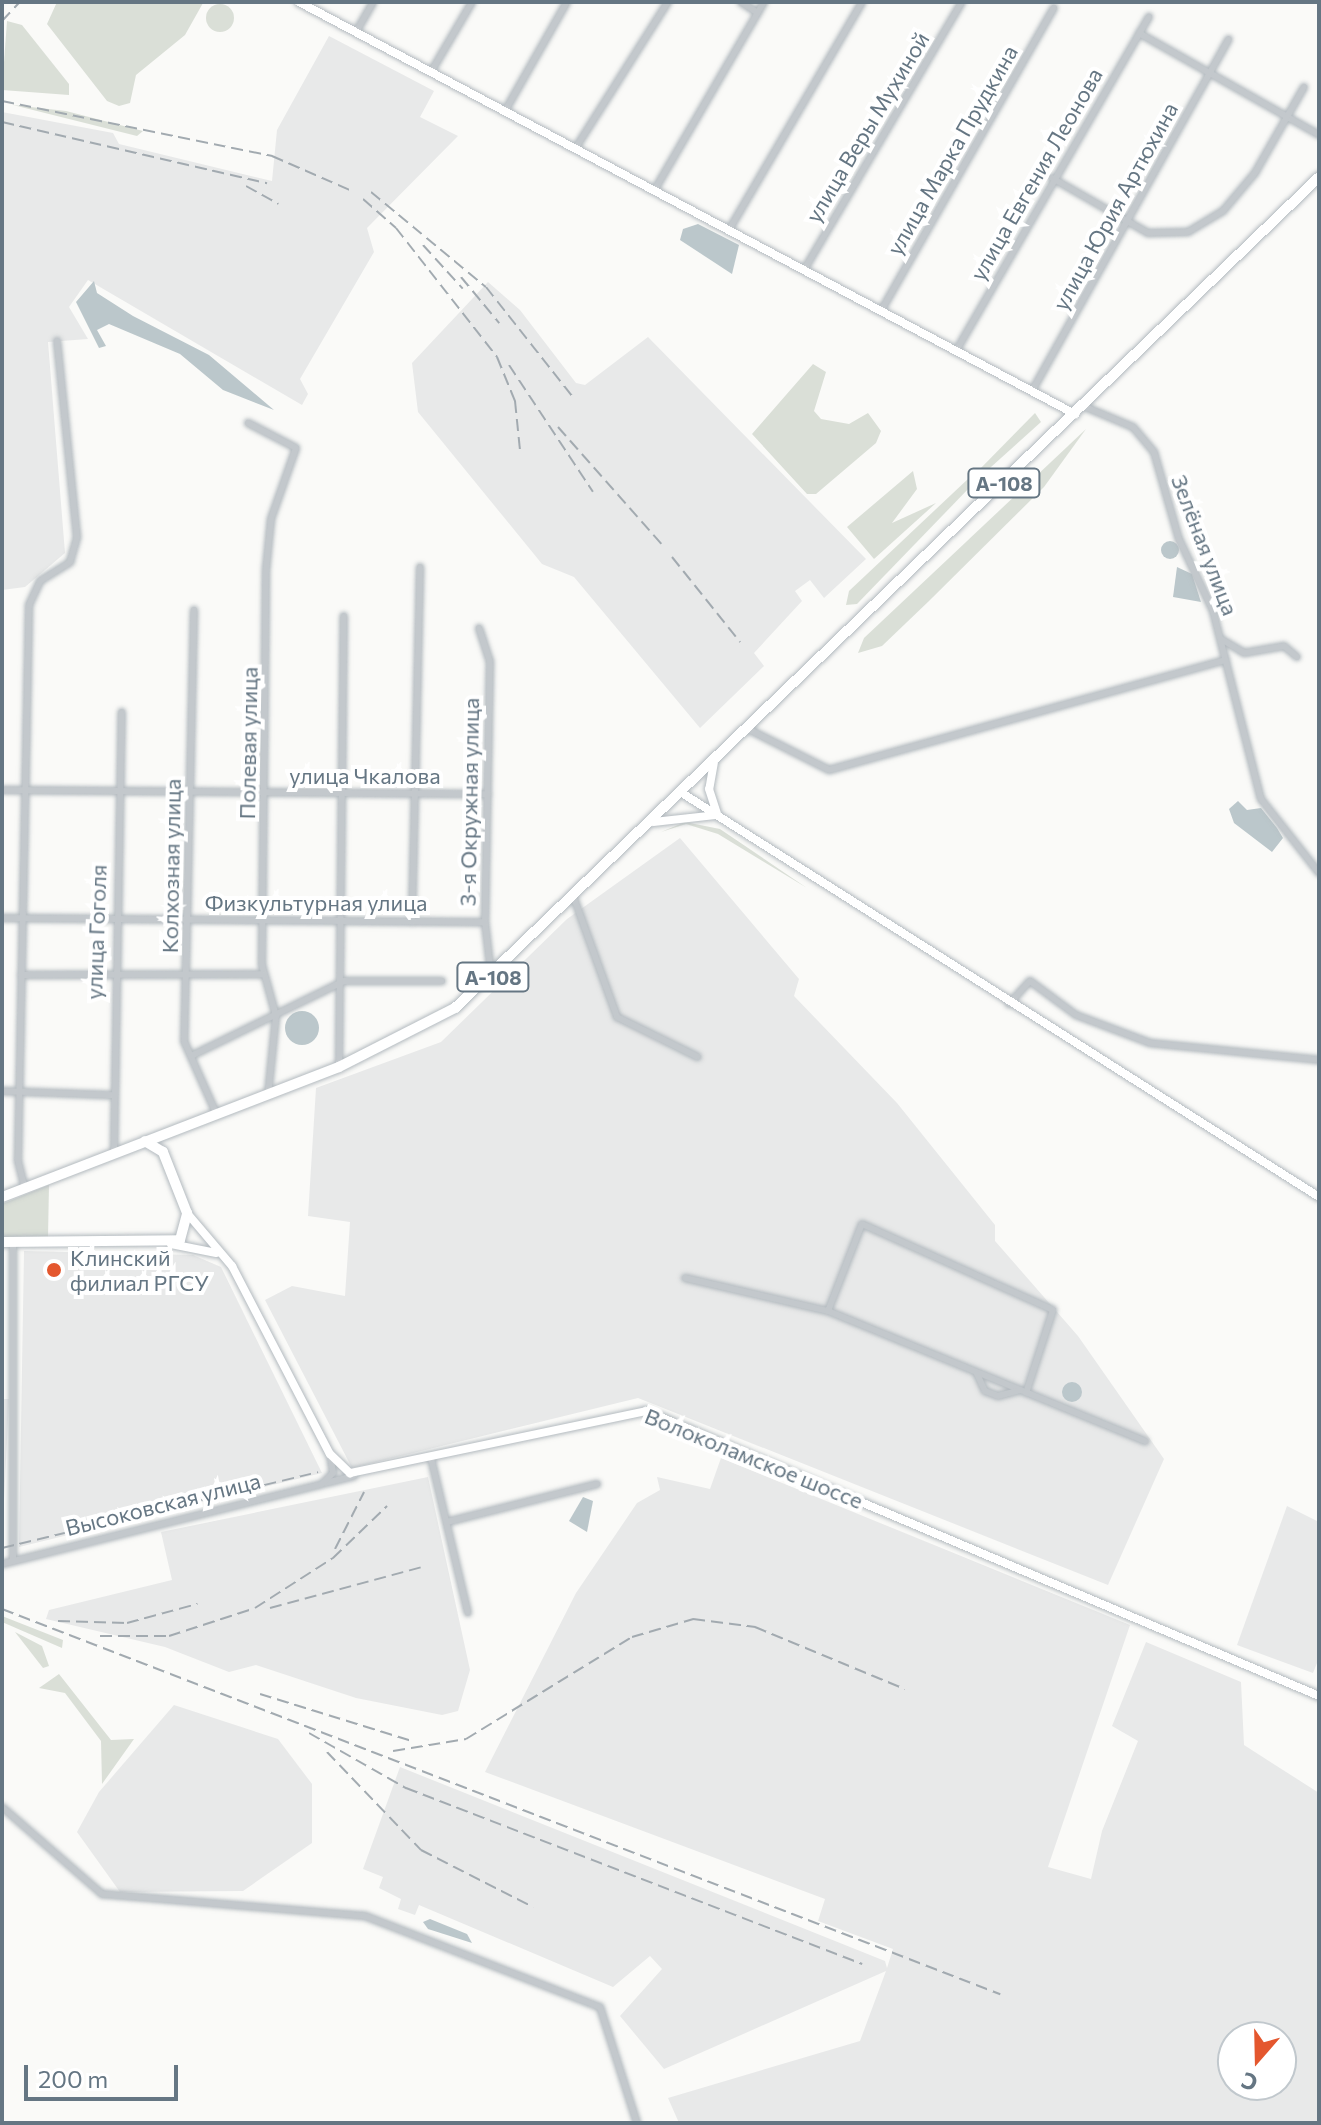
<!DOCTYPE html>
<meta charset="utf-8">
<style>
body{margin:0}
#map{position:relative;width:1321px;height:2125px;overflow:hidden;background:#fafaf8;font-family:Commissioner,sans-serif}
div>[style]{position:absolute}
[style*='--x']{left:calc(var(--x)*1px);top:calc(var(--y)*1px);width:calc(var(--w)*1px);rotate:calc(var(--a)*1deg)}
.built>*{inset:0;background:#e8e9e9}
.green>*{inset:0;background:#dadfd7}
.round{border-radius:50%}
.water>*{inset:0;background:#bbc7cb}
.roads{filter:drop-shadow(0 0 2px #b3babf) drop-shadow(0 0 2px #b3babf)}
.street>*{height:6px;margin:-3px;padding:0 3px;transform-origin:3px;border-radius:3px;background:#c3c8cc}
.secondary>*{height:8px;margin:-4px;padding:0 4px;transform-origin:4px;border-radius:4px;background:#fff}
.highway>*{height:10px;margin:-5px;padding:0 5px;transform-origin:5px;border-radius:5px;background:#fff}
.rail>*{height:2px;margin-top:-1px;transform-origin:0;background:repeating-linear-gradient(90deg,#a2aab0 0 12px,transparent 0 18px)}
.dots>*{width:22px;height:22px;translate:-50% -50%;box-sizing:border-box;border:4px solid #fff;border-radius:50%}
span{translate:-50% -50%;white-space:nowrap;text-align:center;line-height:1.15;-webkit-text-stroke:8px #fff;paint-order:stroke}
.shield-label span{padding:2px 6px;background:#fff;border:2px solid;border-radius:6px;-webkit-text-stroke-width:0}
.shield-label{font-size:20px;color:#657683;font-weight:700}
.street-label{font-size:22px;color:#657683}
.poi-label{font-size:22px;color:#657683}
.left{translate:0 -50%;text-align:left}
.frame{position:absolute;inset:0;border:4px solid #657683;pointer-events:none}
.north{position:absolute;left:1217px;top:2021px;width:80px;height:80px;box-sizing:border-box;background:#fff;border:2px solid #c1c8cd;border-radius:50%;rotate:200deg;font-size:22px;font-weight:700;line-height:32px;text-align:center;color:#657683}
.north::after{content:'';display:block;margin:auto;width:28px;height:36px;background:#e4572e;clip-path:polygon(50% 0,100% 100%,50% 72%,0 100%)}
.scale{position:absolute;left:24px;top:2065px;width:154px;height:36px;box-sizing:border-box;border:4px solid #657683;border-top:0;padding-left:10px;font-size:24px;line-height:28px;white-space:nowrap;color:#657683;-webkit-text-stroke:6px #fff;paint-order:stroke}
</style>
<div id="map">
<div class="built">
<div style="clip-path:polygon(329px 36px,434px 91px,420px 117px,458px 136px,367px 228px,374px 252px,300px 379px,308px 394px,302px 405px,88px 280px,69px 307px,88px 339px,48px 342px,65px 553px,25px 587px,2px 590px,2px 112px,113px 133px,119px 144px,272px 181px,277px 130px)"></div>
<div style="clip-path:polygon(488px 282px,520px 310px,576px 383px,585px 385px,648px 337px,866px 559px,824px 598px,810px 580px,795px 591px,802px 601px,754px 653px,764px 666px,700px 728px,574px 577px,542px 564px,418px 412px,412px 363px)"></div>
<div style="clip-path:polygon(680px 838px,799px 979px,794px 996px,897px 1103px,995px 1225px,995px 1241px,1078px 1336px,1164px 1459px,1108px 1585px,638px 1398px,352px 1468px,265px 1300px,292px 1286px,345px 1296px,350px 1222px,308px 1216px,316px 1088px,441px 1042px,567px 919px)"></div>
<div style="clip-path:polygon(24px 1251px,193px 1255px,221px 1267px,322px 1473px,19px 1547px)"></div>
<div style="clip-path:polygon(2px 1399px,9px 1399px,2px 1542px)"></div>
<div style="clip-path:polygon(evenodd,721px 1458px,1130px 1625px,1048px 1867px,1091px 1879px,1102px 1831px,1138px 1741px,1112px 1726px,1146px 1642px,1241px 1682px,1244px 1745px,1319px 1793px,1319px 2123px,679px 2123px,668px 2098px,860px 2041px,886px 1971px,664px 2069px,620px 2016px,662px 1969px,650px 1956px,613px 1987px,419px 1905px,415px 1915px,398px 1909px,401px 1899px,379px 1888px,383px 1877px,363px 1869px,400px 1767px,885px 1961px,887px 1968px,893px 1949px,818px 1921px,825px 1899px,485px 1772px,576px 1593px,637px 1503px,660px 1490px,657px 1477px,710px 1489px,721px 1458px,1233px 2037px,1281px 2037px,1281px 2085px,1233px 2085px,1233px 2037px)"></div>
<div style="clip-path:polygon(428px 1477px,470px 1670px,458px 1711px,442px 1715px,356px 1698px,256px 1665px,229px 1672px,165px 1647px,46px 1619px,49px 1610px,172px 1580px,161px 1532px)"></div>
<div style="clip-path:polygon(1287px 1506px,1319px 1522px,1319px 1658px,1313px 1673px,1237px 1645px)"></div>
<div style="clip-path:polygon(174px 1705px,278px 1739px,312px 1784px,312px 1843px,243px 1891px,120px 1892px,77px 1832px,99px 1792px)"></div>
</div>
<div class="green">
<div style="clip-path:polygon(57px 2px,202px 2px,203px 3px,185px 35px,136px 75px,130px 103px,119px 106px,107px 101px,47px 24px)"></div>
<div class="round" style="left:206px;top:4px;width:28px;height:28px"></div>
<div style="clip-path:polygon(7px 21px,22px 25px,69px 84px,69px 95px,2px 90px)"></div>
<div style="clip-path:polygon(13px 105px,66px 111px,143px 131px,137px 136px)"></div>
<div style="clip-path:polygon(813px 364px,826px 372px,814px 411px,821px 419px,849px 424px,868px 413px,881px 431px,876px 443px,816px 494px,807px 494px,752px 434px)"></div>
<div style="clip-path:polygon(1035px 413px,1041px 422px,981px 476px,977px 472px)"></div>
<div style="clip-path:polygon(1086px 429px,1044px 487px,929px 601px,882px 646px,858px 653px,864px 638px)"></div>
<div style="clip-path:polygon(913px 471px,917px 489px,892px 523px,936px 503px,874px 559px,847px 527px)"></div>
<div style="clip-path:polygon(969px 478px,972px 485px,857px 604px,846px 605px,849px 591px)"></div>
<div style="clip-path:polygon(685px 822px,720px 829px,807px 888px,718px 834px,686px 824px,661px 832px)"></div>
<div style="clip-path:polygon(49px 1185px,48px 1237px,2px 1237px,2px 1204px)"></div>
<div style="clip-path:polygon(2px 1616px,63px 1640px,62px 1648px,2px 1622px)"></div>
<div style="clip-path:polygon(15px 1632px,42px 1646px,49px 1666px,43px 1668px)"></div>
<div style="clip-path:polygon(59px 1674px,111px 1740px,134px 1739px,102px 1784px,101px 1741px,65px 1693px,39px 1688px)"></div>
</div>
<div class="water">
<div style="clip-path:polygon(698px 224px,739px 245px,732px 274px,680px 240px,683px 229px)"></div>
<div style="clip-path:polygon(94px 281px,97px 293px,133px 316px,209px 355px,274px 410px,223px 390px,180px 354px,109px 324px,97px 330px,106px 346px,99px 348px,76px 302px)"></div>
<div class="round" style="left:1161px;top:541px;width:18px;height:18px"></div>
<div style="clip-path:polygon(1177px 567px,1192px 574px,1201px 602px,1173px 597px)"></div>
<div style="clip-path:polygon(1238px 801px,1247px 810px,1261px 808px,1277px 828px,1283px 838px,1272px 852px,1234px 823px,1229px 809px)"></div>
<div class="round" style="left:285px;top:1011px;width:34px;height:34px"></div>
<div class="round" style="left:1062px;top:1382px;width:20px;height:20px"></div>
<div style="clip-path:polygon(583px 1497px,593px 1501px,587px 1532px,569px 1521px)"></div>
<div style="clip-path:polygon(430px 1919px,467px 1934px,472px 1943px,428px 1929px,423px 1922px)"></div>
</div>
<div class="roads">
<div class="street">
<div style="--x:741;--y:2;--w:20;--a:33"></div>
<div style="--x:356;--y:32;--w:34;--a:-60"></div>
<div style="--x:1139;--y:33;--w:207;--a:29.5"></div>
<div style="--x:431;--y:72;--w:81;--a:-59.6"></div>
<div style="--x:505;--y:111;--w:125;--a:-60.4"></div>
<div style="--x:575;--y:149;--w:174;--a:-57.7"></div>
<div style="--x:1052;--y:178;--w:111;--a:29.8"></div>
<div style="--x:1148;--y:233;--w:40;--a:-1.4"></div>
<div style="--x:1188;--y:232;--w:41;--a:-31"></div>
<div style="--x:1223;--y:211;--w:50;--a:-49.9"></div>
<div style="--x:1255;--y:173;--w:99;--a:-60.3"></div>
<div style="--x:654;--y:191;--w:219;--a:-59.8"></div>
<div style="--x:729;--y:230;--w:264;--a:-59.7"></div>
<div style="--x:804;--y:270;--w:311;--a:-59.5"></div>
<div style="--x:881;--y:311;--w:349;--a:-60.3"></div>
<div style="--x:956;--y:351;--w:386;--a:-60"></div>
<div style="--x:1032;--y:391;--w:403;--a:-60.8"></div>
<div style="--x:1083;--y:406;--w:54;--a:22.8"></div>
<div style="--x:1133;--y:427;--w:33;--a:50"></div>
<div style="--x:1154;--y:452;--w:91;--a:74"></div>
<div style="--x:1179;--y:539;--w:80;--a:64.7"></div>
<div style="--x:1213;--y:611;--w:194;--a:75.7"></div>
<div style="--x:1261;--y:799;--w:94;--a:51.9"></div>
<div style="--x:248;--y:423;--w:54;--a:27.5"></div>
<div style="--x:296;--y:448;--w:75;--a:109.4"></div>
<div style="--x:271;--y:519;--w:51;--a:95.6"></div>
<div style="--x:266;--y:570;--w:395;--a:90.6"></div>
<div style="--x:262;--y:965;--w:53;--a:74.6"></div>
<div style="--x:276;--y:1016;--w:79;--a:95.8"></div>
<div style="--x:194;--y:610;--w:431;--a:91.3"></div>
<div style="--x:184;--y:1041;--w:81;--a:66"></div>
<div style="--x:479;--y:628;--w:35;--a:72"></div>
<div style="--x:490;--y:661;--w:261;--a:91.1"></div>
<div style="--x:485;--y:922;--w:52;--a:83.4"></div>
<div style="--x:1221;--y:639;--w:27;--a:31"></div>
<div style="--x:1244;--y:653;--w:41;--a:-9.9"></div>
<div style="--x:1284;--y:646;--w:17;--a:40"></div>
<div style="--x:748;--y:729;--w:91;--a:26.8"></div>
<div style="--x:829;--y:770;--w:412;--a:-15.5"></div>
<div style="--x:2;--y:790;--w:486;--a:0.5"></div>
<div style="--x:574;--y:898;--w:127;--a:70.1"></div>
<div style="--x:617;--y:1017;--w:90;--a:26.3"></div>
<div style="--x:2;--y:918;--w:483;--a:0.5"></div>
<div style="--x:412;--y:922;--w:355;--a:-88.7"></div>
<div style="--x:21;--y:975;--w:242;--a:-0.2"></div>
<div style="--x:1009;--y:1004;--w:31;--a:-48"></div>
<div style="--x:1030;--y:981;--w:57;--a:36.5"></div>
<div style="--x:1076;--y:1015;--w:79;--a:20.7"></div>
<div style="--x:1150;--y:1043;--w:170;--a:5.7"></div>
<div style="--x:191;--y:1056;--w:170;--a:-26.1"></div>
<div style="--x:344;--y:981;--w:98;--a:0"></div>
<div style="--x:339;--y:1067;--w:451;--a:-89.4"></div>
<div style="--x:2;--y:1091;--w:110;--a:2.1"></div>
<div style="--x:114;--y:1153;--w:441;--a:-89"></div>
<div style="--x:25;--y:1189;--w:30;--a:-104"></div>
<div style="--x:18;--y:1160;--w:555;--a:-88.86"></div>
<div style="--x:29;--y:605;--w:26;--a:-65"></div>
<div style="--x:40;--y:581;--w:36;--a:-32"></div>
<div style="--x:70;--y:562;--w:26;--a:-74"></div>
<div style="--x:77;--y:537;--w:197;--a:-95.8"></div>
<div style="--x:685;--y:1278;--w:147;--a:13"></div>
<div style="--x:828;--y:1311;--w:93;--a:-68.7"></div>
<div style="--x:862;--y:1224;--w:209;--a:24.2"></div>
<div style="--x:1053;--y:1310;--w:87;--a:108"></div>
<div style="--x:828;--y:1311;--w:343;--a:22.3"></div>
<div style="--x:977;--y:1374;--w:19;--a:65"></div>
<div style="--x:985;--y:1391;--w:14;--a:21"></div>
<div style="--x:998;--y:1396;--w:23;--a:-15"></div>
<div style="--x:431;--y:1458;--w:159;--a:76.6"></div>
<div style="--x:326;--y:1483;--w:29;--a:-14"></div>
<div style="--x:447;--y:1522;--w:155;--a:-14.2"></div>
<div style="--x:13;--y:1559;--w:317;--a:-90"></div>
<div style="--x:2;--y:1564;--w:330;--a:-14"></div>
<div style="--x:322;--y:1484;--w:16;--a:-45"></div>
<div style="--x:333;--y:1473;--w:19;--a:-99"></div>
<div style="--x:2;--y:1807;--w:133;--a:41"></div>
<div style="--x:102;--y:1894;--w:264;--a:4.8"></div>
<div style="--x:365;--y:1916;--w:252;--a:21.2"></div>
<div style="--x:600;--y:2007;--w:122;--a:72.3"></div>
</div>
<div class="secondary">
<div style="--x:299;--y:2;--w:879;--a:27.97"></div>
<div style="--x:714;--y:762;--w:27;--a:100"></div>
<div style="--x:709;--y:789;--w:26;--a:72"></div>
<div style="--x:682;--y:793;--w:754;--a:32.38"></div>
<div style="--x:653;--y:822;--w:63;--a:-6.3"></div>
<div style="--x:187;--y:1213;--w:70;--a:49.7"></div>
<div style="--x:232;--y:1266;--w:212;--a:62.5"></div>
<div style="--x:330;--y:1454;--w:28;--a:44"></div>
<div style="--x:350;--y:1473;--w:302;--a:-11.8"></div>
<div style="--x:646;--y:1411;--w:731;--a:22.95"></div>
<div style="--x:171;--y:1244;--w:46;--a:11.3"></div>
</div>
<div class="highway">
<div style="--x:2;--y:1197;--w:361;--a:-21.1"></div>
<div style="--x:339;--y:1067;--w:130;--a:-27"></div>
<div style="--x:455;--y:1008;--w:1199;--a:-43.88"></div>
<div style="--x:2;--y:1242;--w:178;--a:-0.6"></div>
<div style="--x:180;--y:1240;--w:28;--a:-75"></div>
<div style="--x:187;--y:1213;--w:66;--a:-111.5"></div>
<div style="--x:163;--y:1152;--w:21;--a:-149"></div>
</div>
</div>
<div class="rail">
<div style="--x:2;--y:21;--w:26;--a:-47"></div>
<div style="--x:2;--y:101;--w:276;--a:11.5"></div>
<div style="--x:272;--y:156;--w:87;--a:23.6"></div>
<div style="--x:2;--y:122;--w:272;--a:13"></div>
<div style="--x:246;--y:186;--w:37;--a:29"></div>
<div style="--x:371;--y:192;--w:149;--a:39.6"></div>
<div style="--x:486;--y:287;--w:139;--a:51.7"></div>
<div style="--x:363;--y:199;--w:44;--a:41.3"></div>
<div style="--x:396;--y:228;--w:164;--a:51.9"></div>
<div style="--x:497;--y:357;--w:48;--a:67.8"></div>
<div style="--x:515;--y:401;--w:49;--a:84.2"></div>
<div style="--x:423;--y:245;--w:59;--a:47.7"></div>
<div style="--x:461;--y:277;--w:60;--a:50.4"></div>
<div style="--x:509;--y:365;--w:152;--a:56.5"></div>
<div style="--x:558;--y:427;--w:162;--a:48.5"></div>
<div style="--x:672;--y:557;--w:109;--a:51.3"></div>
<div style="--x:2;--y:1548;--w:325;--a:-13.5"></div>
<div style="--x:335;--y:1549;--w:64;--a:-63"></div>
<div style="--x:270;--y:1608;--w:157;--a:-15.1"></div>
<div style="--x:2;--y:1609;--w:1070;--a:21.1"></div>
<div style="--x:58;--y:1621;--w:69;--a:1.7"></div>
<div style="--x:127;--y:1623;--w:73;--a:-15.2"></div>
<div style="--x:100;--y:1636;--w:69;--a:0"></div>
<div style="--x:169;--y:1636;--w:90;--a:-18"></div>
<div style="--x:255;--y:1608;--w:93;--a:-32.7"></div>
<div style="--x:333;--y:1558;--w:75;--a:-43.9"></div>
<div style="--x:260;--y:1694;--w:159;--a:17.2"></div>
<div style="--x:309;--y:1733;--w:112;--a:29.6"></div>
<div style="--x:406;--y:1788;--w:489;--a:21.1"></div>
<div style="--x:393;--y:1751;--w:74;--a:-9.3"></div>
<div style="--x:466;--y:1739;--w:195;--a:-31.6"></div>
<div style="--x:632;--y:1637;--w:64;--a:-16.4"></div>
<div style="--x:693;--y:1619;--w:63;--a:7.4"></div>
<div style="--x:755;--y:1627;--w:162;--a:22.5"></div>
<div style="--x:327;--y:1752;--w:136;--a:46.2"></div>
<div style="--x:421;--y:1850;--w:126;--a:27"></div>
</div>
<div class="dots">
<div style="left:54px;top:1270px;background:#e4572e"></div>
</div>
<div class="shield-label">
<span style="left:1004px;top:483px">А-108</span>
<span style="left:493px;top:977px">А-108</span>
</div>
<div class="street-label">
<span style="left:867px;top:127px;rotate:-59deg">улица Веры Мухиной</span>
<span style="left:952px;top:150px;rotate:-60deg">улица Марка Прудкина</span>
<span style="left:1036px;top:174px;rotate:-60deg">улица Евгения Леонова</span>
<span style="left:1115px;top:206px;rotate:-61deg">улица Юрия Артюхина</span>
<span style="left:1205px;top:545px;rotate:69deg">Зелёная улица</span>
<span style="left:248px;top:743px;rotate:-89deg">Полевая улица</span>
<span style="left:365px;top:776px">улица Чкалова</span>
<span style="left:469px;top:802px;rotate:-89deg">3-я Окружная улица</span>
<span style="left:171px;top:866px;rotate:-89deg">Колхозная улица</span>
<span style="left:316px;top:903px">Физкультурная улица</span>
<span style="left:96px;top:932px;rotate:-88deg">улица Гоголя</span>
<span style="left:754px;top:1458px;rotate:22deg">Волоколамское шоссе</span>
<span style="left:163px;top:1504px;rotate:-14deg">Высоковская улица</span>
</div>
<div class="poi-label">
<span class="left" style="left:70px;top:1270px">Клинский<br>филиал РГСУ</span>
</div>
<div class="frame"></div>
<div class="north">С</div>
<div class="scale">200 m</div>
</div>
